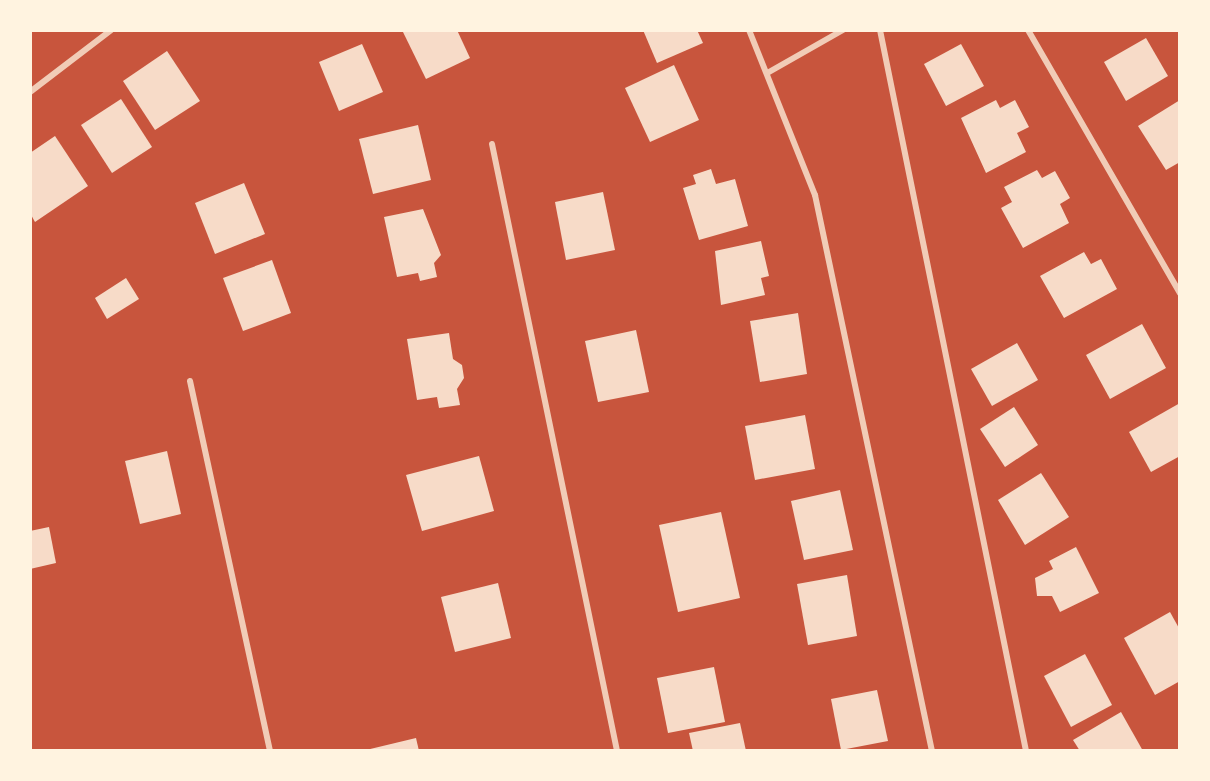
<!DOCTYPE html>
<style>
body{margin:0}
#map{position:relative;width:1210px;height:781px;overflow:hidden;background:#c8553d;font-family:Manrope,sans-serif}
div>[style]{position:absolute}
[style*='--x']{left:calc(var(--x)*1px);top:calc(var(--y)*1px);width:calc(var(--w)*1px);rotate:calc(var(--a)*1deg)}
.building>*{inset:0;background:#f7dbc8}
.minor>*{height:6px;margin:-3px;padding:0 3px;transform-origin:3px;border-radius:3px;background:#f1ccb7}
span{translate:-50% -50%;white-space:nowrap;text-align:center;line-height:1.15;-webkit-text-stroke:6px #fff3e0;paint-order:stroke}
.frame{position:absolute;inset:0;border:32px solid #fff3e0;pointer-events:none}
</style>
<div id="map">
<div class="building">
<div style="clip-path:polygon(402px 30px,457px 30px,470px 58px,426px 79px)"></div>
<div style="clip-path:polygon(643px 30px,697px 30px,703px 43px,657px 63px)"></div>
<div style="clip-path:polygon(1146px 38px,1168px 76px,1126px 101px,1104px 62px)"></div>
<div style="clip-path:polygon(362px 44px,383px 92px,339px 111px,319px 62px)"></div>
<div style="clip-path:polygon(961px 44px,984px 86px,946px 106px,924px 64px)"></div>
<div style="clip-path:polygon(167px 51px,200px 101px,155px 130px,123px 81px)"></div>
<div style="clip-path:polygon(674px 65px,699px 120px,650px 142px,625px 88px)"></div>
<div style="clip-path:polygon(121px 99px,152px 147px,112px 173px,81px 125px)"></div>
<div style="clip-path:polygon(996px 100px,1000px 108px,1015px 100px,1029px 127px,1017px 133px,1026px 152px,986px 173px,961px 118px)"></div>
<div style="clip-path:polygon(1180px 100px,1180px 162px,1166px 170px,1138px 126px)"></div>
<div style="clip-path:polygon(418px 125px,431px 180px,373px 194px,359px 139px)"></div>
<div style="clip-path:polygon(55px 136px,88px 186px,35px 222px,30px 213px,30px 153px)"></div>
<div style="clip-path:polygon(711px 169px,716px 184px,735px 179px,748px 226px,699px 240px,683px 188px,696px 184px,693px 175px)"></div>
<div style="clip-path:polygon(1037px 170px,1042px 178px,1055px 171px,1070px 198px,1060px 204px,1069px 223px,1023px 248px,1001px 208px,1012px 202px,1004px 187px)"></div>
<div style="clip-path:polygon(244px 183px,265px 234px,215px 254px,195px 203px)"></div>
<div style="clip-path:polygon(603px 192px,615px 250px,566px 260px,555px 202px)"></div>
<div style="clip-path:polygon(423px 209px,441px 255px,434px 263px,437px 277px,420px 281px,418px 273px,397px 277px,384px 217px)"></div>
<div style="clip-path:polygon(761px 241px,769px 276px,761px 278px,765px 295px,721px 305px,715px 251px)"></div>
<div style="clip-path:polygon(1084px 252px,1091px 264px,1101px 259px,1117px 289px,1064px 318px,1040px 276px)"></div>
<div style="clip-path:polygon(272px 260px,291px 313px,243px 331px,223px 278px)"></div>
<div style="clip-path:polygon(126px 278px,139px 299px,107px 319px,95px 298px)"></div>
<div style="clip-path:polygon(798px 313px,807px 374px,760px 382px,750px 321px)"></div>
<div style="clip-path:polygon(1142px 324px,1166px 368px,1110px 399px,1086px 355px)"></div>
<div style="clip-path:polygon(636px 330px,649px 392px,598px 402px,585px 341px)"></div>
<div style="clip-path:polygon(449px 333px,453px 359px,462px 365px,464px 378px,457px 389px,460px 405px,439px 408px,437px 397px,417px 400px,407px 339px)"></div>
<div style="clip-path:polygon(1017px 343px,1038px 380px,992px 406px,971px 369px)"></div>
<div style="clip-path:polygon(1180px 403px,1180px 456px,1151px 472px,1129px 432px)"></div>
<div style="clip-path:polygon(1014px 407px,1038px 445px,1005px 467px,980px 429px)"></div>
<div style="clip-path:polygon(805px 415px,815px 469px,755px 480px,745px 426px)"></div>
<div style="clip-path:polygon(167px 451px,181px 514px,140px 524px,125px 461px)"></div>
<div style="clip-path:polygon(479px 456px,494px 511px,422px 531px,406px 475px)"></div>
<div style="clip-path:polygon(1041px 473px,1069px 517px,1025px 545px,998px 500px)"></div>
<div style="clip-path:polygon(840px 490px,853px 550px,804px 560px,791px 501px)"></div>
<div style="clip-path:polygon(721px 512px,740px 598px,678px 612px,659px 525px)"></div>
<div style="clip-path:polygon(49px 527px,56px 563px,30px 569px,30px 531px)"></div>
<div style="clip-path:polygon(1076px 547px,1099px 593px,1060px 612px,1052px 596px,1037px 596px,1035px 578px,1053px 569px,1049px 561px)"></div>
<div style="clip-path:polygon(847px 575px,857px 636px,808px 645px,797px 584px)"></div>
<div style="clip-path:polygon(498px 583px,511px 638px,455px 652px,441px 597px)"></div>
<div style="clip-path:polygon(1170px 612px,1180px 630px,1180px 681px,1155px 695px,1124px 638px)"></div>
<div style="clip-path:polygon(1085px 654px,1112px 705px,1071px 727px,1044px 676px)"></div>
<div style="clip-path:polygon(714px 667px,725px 722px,668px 733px,657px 678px)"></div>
<div style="clip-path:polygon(877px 690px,888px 741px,841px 750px,831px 699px)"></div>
<div style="clip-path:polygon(1121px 712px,1143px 751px,1080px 751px,1073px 740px)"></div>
<div style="clip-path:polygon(740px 723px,746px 751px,693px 751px,689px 733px)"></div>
<div style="clip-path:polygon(416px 738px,419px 751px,366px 751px,366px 750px)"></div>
</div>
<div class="minor">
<div style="--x:749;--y:30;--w:178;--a:68.2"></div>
<div style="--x:815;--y:195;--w:568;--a:78.12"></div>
<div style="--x:880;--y:30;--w:736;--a:78.55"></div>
<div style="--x:1028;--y:30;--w:304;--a:60"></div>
<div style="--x:769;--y:72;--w:85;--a:-29.6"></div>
<div style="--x:30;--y:92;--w:102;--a:-37.4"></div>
<div style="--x:492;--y:144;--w:620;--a:78.36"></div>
<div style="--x:190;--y:381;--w:379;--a:77.8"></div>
</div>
<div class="frame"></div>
</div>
